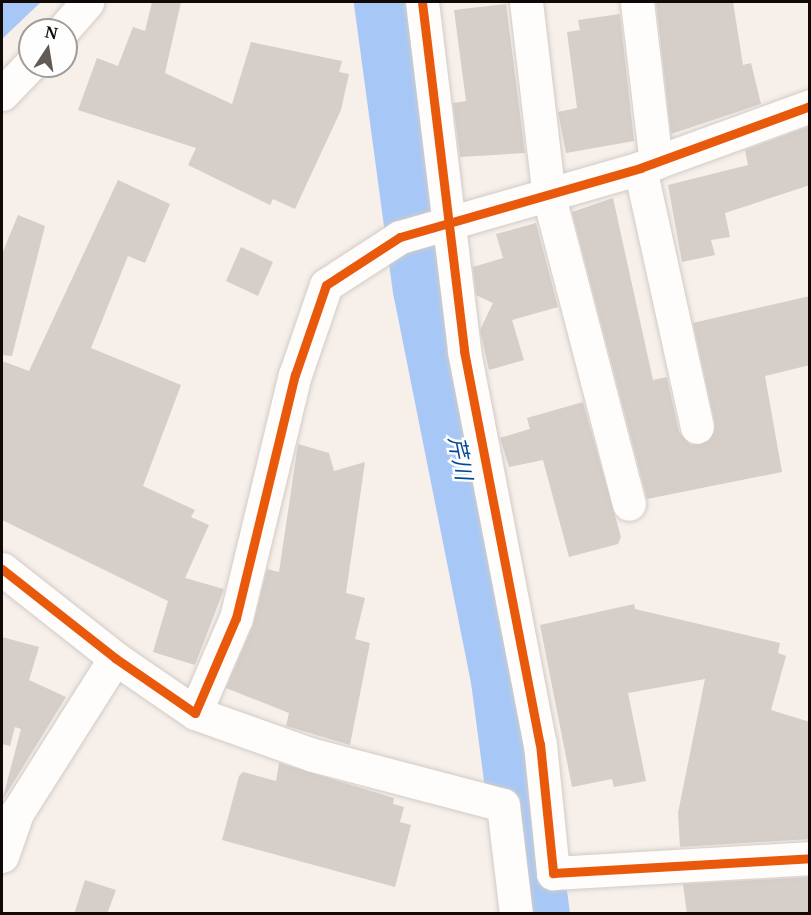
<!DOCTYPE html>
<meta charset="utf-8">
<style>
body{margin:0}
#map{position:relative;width:811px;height:915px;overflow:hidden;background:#f6efea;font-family:"Noto Serif","Noto Sans JP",serif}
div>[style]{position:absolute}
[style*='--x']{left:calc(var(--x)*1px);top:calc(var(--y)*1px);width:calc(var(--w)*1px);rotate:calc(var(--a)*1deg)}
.water>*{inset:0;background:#a7c8f6}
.river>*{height:68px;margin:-34px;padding:0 34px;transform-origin:34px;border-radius:34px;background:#a7c8f6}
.building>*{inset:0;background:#d6cec8}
.roads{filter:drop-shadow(0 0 2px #d2cbc6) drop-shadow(0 0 2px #d2cbc6)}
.minor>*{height:33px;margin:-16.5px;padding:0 16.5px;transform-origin:16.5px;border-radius:16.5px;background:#fefdfc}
.cycleway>*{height:9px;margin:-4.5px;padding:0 4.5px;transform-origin:4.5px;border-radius:4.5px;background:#e8590c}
span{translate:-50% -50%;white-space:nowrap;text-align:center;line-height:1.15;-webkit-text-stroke:5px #fefefe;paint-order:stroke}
.water-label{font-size:22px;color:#004895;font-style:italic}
.frame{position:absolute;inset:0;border:3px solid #110905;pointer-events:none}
.north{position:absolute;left:18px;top:18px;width:60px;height:60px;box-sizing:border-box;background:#fefefe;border:2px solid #9f9c9a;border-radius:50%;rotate:12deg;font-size:16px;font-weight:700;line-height:24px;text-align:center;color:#110905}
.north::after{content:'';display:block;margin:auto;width:21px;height:27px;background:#615a55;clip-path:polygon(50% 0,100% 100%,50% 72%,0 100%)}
</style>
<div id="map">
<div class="water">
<div style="clip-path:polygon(2px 2px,41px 2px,2px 39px)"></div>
</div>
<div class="river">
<div style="--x:388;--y:2;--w:290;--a:82.3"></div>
<div style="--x:427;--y:289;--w:399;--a:78.7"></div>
<div style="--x:505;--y:680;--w:236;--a:82.5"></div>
</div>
<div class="building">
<div style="clip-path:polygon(152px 2px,181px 2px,165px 73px,232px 104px,251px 42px,342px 61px,339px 72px,349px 74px,341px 110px,295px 209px,273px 199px,270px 205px,188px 165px,196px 148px,78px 110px,97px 58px,118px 66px,133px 27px,145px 31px)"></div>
<div style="clip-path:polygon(656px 2px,733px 2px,743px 65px,751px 63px,761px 104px,671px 134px)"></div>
<div style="clip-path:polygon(506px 4px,525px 153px,460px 157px,453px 103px,466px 101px,454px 10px)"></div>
<div style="clip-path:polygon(620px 14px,634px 141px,566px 153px,558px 112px,577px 108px,567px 32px,580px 30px,578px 20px)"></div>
<div style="clip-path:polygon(810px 126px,810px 185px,725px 213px,730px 237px,711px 240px,715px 255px,682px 262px,668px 185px,748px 165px,745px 150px)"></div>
<div style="clip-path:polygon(118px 180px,170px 204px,145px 263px,128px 256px,91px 348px,181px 385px,143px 486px,195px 510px,191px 517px,209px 525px,185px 578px,224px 589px,195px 665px,153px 652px,168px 601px,2px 520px,2px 361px,29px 371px)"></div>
<div style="clip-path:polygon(613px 198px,653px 380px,667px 377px,679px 432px,691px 445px,709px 441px,715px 424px,693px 323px,810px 296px,810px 365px,765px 376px,782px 472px,647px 499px,572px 212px)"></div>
<div style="clip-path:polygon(18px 215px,45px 226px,12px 356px,2px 355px,2px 254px)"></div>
<div style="clip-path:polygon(536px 223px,558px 307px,512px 320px,524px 360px,489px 370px,480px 330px,493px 303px,476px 295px,473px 267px,503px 258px,496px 234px)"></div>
<div style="clip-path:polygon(241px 247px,273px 262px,258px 296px,226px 281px)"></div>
<div style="clip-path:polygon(583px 402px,621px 537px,618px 544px,569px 557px,543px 460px,509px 467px,500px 438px,530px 429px,527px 418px)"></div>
<div style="clip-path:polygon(298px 444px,329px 453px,334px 471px,365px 462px,346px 593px,365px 598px,355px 639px,370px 643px,350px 745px,286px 726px,289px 713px,226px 688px,253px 625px,267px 569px,279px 572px)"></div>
<div style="clip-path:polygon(634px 604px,635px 609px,780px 643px,778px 653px,786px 656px,771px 710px,810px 722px,810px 839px,680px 847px,678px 813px,705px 679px,628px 693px,646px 781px,614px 787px,612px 779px,572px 787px,540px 625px)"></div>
<div style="clip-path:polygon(2px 637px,39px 647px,29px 680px,66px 697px,2px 801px,21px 729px,15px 727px,10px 746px,2px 744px)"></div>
<div style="clip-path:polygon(279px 763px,394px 798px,393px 804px,404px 807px,400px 822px,411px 825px,395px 887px,222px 840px,239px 776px,243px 772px,276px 781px)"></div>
<div style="clip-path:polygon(810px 877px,810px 914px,687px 914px,683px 884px)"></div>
<div style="clip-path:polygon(85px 880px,116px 890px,107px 914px,74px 914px)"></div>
</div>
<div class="roads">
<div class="minor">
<div style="--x:422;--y:2;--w:352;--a:83.1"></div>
<div style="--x:464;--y:351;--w:400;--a:79.1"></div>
<div style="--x:540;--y:744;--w:130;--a:84.2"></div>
<div style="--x:553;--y:873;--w:257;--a:-3.3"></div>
<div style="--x:526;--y:2;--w:196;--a:83.3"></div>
<div style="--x:549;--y:197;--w:317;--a:75.4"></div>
<div style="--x:637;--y:2;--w:162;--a:83.3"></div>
<div style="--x:63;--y:30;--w:37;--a:-49"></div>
<div style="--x:2;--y:94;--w:40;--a:-46"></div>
<div style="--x:640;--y:168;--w:265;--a:77.6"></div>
<div style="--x:2;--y:569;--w:144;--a:38.2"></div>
<div style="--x:115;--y:658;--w:97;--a:34.5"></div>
<div style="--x:195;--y:713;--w:103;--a:-66.7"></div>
<div style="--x:236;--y:618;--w:250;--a:-76.4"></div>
<div style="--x:295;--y:375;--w:95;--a:-71"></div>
<div style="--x:326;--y:285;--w:88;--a:-33"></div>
<div style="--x:400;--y:237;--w:250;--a:-16"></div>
<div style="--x:640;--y:168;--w:181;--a:-20"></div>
<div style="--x:195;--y:713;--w:125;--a:19.6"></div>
<div style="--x:313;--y:755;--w:196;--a:14.7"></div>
<div style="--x:503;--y:805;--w:110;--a:83.2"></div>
<div style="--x:2;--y:856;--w:46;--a:-70.8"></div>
<div style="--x:17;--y:813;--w:183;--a:-57.7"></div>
</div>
</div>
<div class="cycleway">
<div style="--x:422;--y:2;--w:352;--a:83.1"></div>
<div style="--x:464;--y:351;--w:400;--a:79.1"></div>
<div style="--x:540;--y:744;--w:130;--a:84.2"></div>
<div style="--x:553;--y:873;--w:257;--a:-3.3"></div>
<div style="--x:2;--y:569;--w:144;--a:38.2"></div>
<div style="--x:115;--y:658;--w:97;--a:34.5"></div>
<div style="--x:195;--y:713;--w:103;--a:-66.7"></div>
<div style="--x:236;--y:618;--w:250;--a:-76.4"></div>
<div style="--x:295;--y:375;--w:95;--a:-71"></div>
<div style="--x:326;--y:285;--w:88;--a:-33"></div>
<div style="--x:400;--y:237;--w:250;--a:-16"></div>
<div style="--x:640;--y:168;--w:181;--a:-20"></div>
</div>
<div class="water-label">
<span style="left:461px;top:458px;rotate:79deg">芹川</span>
</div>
<div class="frame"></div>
<div class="north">N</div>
</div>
